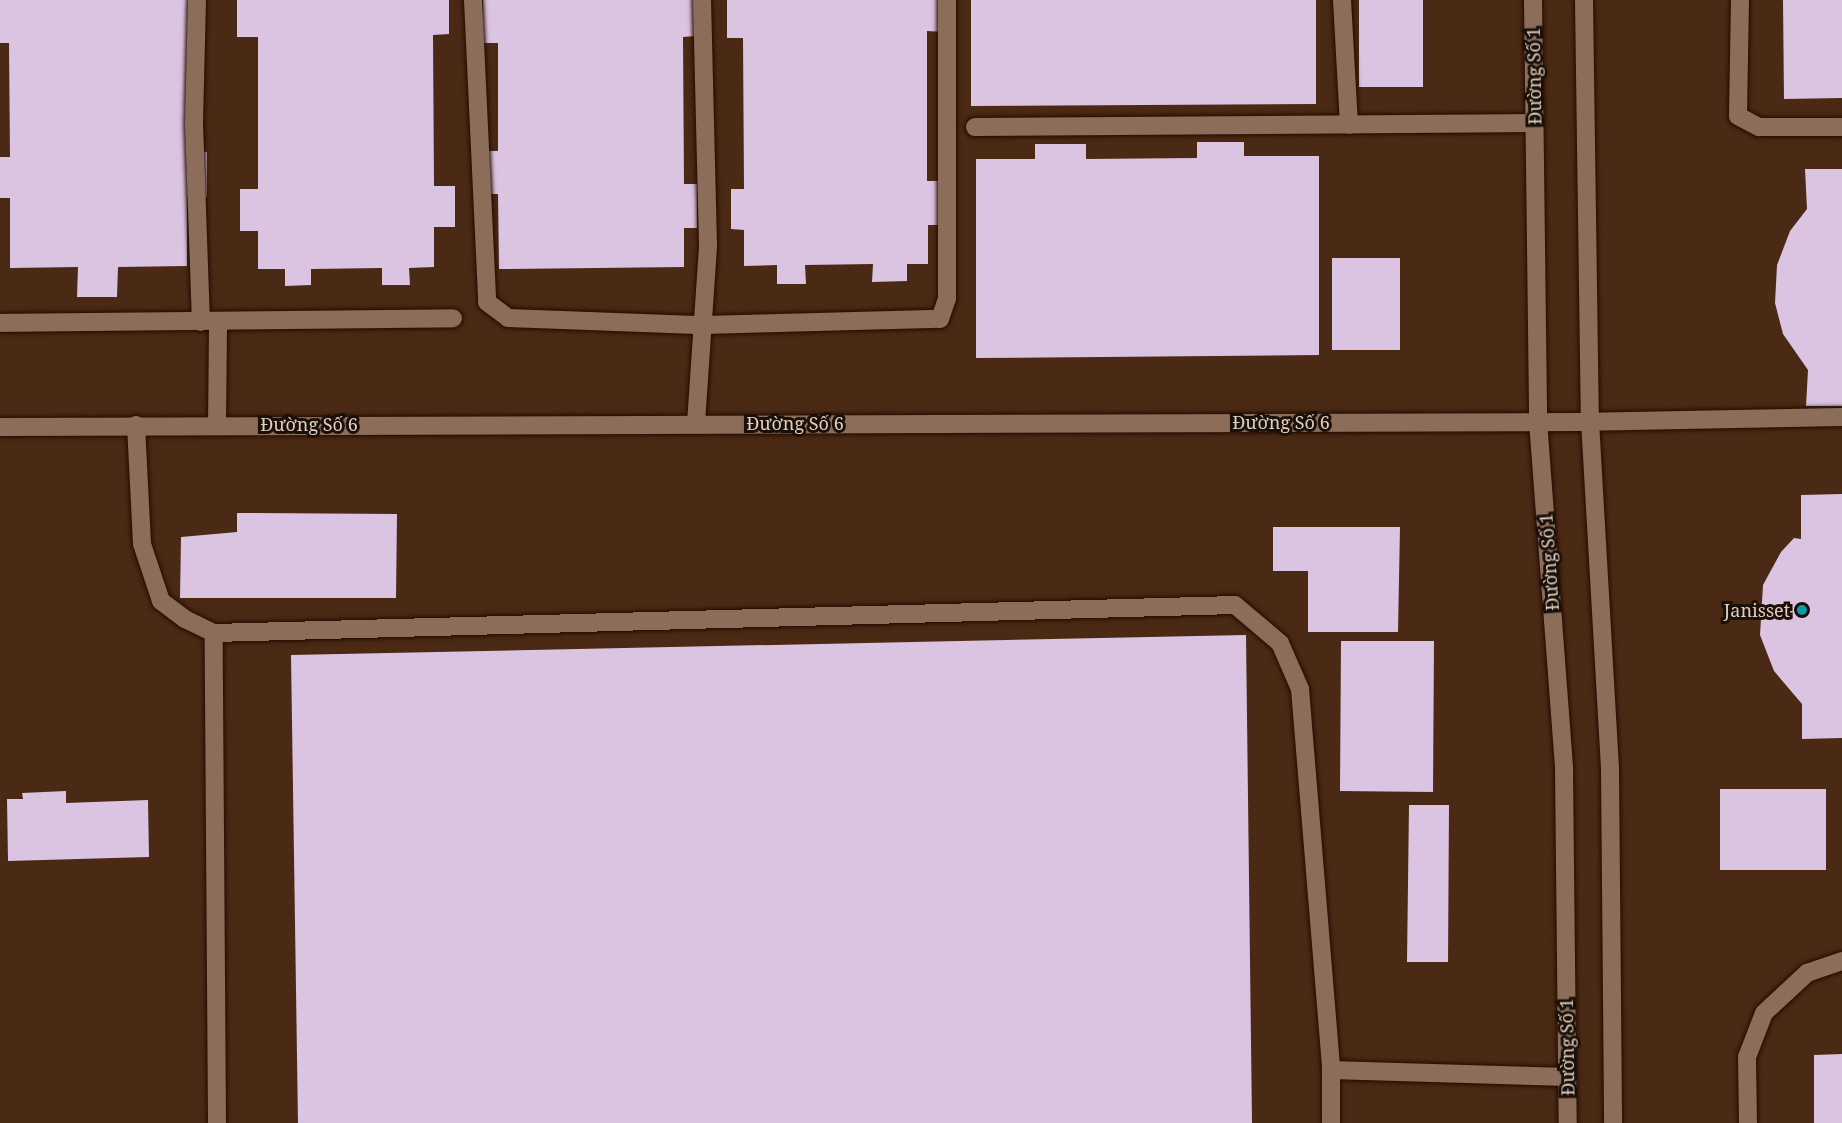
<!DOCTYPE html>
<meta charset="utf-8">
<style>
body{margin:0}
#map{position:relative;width:1842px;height:1123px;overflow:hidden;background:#3d2312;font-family:"Noto Serif",serif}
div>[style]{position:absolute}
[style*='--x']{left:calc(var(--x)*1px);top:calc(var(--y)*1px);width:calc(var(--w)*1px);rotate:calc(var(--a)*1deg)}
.built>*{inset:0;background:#4a2a14}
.building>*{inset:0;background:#dbc4e2}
.roads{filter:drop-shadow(0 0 2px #230b00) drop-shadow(0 0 2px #230b00)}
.minor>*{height:18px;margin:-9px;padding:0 9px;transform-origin:9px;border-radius:9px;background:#8b6d5a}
.dots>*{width:16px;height:16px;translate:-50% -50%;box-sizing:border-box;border:3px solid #1b1008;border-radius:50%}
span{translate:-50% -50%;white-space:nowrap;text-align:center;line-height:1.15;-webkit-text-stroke:6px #1b1008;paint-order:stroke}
.street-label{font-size:18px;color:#dfcec3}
.poi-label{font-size:18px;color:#dfcec3}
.right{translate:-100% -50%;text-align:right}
</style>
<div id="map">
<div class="built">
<div style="clip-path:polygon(0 0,1842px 0,1842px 1123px,0 1123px)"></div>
</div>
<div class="building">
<div style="clip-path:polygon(0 0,204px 0,204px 39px,187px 40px,187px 152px,207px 152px,207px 197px,187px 197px,187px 266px,118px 267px,117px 297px,77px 297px,78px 267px,10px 268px,10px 198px,0 198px,0 157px,10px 157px,9px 43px,0 43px)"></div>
<div style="clip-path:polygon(237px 0,449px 0,449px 34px,433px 35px,434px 186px,455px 186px,455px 227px,434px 227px,434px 267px,409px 268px,410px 285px,382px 285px,382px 268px,311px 269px,311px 285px,285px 286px,285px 269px,258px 269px,258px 231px,240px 231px,240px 189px,258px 189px,258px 37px,237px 37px)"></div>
<div style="clip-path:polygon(483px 0,695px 0,695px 36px,683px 37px,684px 184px,697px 184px,697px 228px,684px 228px,684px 267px,499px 269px,498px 194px,486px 194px,486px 151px,498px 151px,498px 43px,483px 43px)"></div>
<div style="clip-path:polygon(727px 0,944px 0,944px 32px,927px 31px,927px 181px,945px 181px,945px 225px,928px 225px,928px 264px,907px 264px,907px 281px,872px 282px,873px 264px,805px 265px,806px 284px,777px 284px,777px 265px,744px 266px,744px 230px,731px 229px,731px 189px,744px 189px,743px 38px,727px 38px)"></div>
<div style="clip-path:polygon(971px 0,1316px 0,1316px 104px,971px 106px)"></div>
<div style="clip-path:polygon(1359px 0,1423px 0,1423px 87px,1359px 87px)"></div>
<div style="clip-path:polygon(1783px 0,1842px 0,1842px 98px,1784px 99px)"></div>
<div style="clip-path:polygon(1197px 142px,1244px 142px,1244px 156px,1319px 156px,1319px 355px,976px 358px,976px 159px,1035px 159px,1035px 144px,1086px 144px,1086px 159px,1197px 158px)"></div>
<div style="clip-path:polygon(1805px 169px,1842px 169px,1842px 406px,1806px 406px,1808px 370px,1783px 334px,1775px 303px,1777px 265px,1790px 231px,1807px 209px)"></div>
<div style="clip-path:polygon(1332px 258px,1400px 258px,1400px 350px,1332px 350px)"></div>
<div style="clip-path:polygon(1842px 494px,1842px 738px,1802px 739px,1802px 704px,1774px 671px,1760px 635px,1763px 585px,1781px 552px,1794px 538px,1801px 539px,1801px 495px)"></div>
<div style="clip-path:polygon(237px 513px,397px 514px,396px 598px,180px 598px,181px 537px,237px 532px)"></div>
<div style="clip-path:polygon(1273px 527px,1400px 527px,1398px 632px,1308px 632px,1308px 571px,1273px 571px)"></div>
<div style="clip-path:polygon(1246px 635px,1252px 1123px,298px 1123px,291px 655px)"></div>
<div style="clip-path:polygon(1341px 641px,1434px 641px,1433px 792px,1340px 791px)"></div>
<div style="clip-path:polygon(1720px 789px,1826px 789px,1826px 870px,1720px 870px)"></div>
<div style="clip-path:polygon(66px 791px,66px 803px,148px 800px,149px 857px,8px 861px,7px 799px,23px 799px,22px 793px)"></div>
<div style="clip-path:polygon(1409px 805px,1449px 805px,1448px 962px,1407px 962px)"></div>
<div style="clip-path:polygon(1842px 1054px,1842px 1123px,1814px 1123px,1814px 1055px)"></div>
</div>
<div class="roads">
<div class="minor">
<div style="--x:197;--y:0;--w:123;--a:91.4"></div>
<div style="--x:194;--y:123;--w:199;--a:88"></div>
<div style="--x:473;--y:0;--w:302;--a:87.3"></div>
<div style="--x:487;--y:302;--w:26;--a:37"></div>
<div style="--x:508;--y:318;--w:195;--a:2.1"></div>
<div style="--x:703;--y:325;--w:237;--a:-1.5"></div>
<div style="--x:940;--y:319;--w:21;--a:-71"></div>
<div style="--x:947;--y:299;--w:299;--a:-90"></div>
<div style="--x:1342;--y:0;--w:125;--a:86.8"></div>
<div style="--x:1533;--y:0;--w:421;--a:89.3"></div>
<div style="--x:1538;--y:421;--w:350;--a:85.7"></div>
<div style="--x:1564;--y:770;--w:353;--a:89.4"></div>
<div style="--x:1584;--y:0;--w:421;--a:89.2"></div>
<div style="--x:1590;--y:421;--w:349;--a:86.7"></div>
<div style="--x:1610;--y:769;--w:354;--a:89.5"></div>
<div style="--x:1740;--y:0;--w:116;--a:91"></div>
<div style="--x:1738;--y:116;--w:24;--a:28"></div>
<div style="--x:1759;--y:127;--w:83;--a:0"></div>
<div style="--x:975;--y:127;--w:560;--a:-0.41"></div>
<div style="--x:0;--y:323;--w:453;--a:-0.6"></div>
<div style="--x:696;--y:423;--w:178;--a:-86.1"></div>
<div style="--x:708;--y:245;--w:245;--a:-91.4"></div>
<div style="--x:217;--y:424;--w:101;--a:-89.4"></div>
<div style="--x:136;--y:425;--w:119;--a:87.1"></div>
<div style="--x:142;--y:544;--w:60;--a:71.6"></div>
<div style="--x:161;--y:601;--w:30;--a:37"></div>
<div style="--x:185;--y:619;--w:32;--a:26"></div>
<div style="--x:0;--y:427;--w:1577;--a:-0.18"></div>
<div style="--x:1577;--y:422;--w:265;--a:-1.1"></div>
<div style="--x:1331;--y:1070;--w:236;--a:1.7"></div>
<div style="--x:217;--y:1123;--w:490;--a:-90.4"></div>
<div style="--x:214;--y:633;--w:1021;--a:-1.57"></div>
<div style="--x:1235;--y:605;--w:59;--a:40.2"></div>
<div style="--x:1280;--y:643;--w:50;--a:66.5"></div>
<div style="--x:1300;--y:689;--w:382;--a:85.3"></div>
<div style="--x:1331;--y:1070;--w:53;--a:90"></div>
<div style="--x:1748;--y:1123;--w:66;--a:-90.9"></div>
<div style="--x:1747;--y:1057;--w:47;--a:-68.9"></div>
<div style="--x:1764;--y:1013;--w:59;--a:-42.9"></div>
<div style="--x:1807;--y:973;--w:37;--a:-19"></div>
</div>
</div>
<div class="dots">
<div style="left:1802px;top:610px;background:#0f9aa8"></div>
</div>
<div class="street-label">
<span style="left:1534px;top:76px;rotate:-91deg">Đường Số 1</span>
<span style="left:1281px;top:422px">Đường Số 6</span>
<span style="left:795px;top:423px">Đường Số 6</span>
<span style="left:309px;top:424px">Đường Số 6</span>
<span style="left:1549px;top:562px;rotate:-94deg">Đường Số 1</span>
<span style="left:1567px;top:1047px;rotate:-91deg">Đường Số 1</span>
</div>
<div class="poi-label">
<span class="right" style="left:1790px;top:610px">Janisset</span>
</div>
</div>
